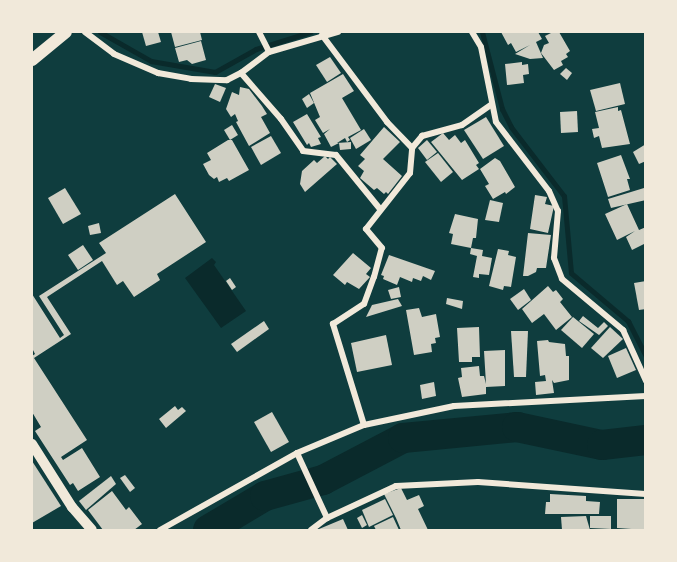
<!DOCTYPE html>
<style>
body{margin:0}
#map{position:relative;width:677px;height:562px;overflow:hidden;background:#0f3d3e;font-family:Helvetica,sans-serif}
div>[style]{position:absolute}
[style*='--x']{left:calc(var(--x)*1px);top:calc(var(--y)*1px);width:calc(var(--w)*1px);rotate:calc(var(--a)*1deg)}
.water>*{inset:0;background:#0a2a2b}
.stream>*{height:5px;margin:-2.5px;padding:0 2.5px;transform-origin:2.5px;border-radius:2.5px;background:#0a2a2b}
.river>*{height:30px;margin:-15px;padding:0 15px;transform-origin:15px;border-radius:15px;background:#0a2a2b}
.building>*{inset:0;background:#cfcfc3}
.minor>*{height:6px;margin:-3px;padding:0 3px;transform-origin:3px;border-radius:3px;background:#f1e9da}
.tertiary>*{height:10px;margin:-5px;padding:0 5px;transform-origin:5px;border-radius:5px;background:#f1e9da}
.primary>*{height:12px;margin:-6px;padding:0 6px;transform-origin:6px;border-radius:6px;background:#f1e9da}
span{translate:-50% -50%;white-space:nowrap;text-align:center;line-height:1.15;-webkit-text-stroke:4.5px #f1e9da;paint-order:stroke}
.frame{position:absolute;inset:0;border:33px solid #f1e9da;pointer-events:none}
</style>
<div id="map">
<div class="water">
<div style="clip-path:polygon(212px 258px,216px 262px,214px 265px,246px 311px,221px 328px,185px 278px)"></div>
</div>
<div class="stream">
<div style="--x:100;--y:32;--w:59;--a:29.6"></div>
<div style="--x:151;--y:61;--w:65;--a:9.8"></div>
<div style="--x:215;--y:72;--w:47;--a:-29.3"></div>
<div style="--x:256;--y:49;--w:57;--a:-17.5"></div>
<div style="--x:482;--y:32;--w:80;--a:75.4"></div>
<div style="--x:502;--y:109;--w:20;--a:63"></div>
<div style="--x:511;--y:127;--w:87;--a:52.5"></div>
<div style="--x:564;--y:196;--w:77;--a:84.8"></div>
<div style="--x:571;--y:273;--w:75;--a:40.1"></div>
<div style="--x:628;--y:321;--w:39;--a:63"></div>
</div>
<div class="river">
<div style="--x:208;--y:530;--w:66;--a:-30.8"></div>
<div style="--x:265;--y:496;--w:60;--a:-15.4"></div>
<div style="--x:323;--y:480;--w:90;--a:-27.7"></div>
<div style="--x:403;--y:438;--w:115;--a:-5.5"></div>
<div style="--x:517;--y:427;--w:87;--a:12"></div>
<div style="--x:602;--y:445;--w:44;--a:-6.5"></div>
</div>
<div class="building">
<div style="clip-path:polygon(142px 32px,158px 32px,161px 42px,146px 46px)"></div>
<div style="clip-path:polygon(171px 32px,200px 32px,202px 40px,175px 47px)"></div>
<div style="clip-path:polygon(501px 32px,538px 32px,542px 39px,536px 42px,543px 58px,530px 59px,515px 54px,530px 45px,516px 52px,511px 43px,508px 45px)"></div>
<div style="clip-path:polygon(553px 32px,559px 32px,570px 51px,566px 54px,568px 57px,561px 61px,563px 65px,554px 70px,541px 53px,544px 45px,549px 43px,545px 36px)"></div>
<div style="clip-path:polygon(201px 41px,206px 60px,192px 64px,187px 60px,179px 62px,175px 48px)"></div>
<div style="clip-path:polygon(330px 57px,341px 73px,327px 82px,316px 65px)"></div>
<div style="clip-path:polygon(522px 62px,522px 65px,528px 64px,529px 74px,523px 75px,524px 83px,507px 85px,505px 64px)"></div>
<div style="clip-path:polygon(566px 68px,572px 73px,567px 80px,560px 74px)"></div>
<div style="clip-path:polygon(343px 74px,354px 91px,342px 98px,361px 130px,348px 137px,350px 140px,347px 142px,345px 138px,337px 143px,351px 142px,351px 149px,340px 150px,339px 143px,331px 147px,324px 134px,330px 129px,323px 133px,315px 120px,320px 117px,310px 93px)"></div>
<div style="clip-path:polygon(620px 83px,625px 104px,596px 111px,590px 90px)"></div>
<div style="clip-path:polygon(215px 84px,226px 88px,220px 102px,209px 97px)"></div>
<div style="clip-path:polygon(240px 87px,249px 89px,262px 106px,267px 114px,261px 117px,270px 133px,249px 146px,236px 122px,238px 121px,235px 114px,231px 117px,226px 109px,232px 92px,239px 95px)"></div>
<div style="clip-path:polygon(309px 94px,314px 103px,307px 108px,302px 99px)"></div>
<div style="clip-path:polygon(618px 107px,618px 111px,621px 110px,630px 144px,602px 148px,599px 136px,594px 138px,592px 129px,599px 128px,595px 112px)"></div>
<div style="clip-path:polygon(577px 111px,578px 132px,561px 133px,560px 112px)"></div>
<div style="clip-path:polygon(307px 114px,321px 137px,318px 138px,321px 144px,311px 147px,309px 143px,307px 145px,293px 122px)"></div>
<div style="clip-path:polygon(486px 117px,504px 146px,483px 159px,464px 130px)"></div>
<div style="clip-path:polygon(232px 125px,238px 135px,230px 140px,224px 130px)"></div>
<div style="clip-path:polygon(384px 127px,400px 142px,383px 159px,402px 176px,388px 194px,386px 192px,384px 194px,377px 188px,374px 190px,360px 178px,364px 171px,358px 166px,365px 159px,360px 155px)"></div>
<div style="clip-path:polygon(364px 129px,371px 140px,356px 149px,350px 138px)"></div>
<div style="clip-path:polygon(443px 133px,449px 140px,455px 135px,461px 143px,465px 140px,479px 163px,476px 165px,479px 169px,462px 180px,431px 142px)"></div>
<div style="clip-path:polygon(271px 136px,281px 153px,261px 165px,251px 147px)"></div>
<div style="clip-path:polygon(228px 140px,232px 140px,249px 170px,229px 181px,227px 178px,219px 182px,217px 177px,214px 179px,209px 175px,203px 164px,211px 160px,207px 153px)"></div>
<div style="clip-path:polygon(427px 140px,437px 152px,427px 160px,418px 148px)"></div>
<div style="clip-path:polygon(646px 144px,646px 161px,639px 164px,633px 152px)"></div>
<div style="clip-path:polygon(438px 153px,453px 172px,441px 182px,425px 162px)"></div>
<div style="clip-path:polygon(621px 155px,630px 179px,627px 179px,630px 190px,608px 197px,597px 163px)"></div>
<div style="clip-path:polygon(325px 156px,328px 159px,330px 157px,337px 164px,305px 192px,300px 184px,302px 171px,314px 160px,317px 163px)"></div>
<div style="clip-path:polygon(495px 158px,500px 161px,515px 187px,506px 194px,505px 192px,493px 199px,485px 186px,489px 184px,480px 169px)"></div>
<div style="clip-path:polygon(65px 188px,81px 214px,63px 224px,48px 198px)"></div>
<div style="clip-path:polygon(644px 188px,646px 200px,611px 208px,608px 199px)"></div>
<div style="clip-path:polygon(175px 194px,206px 242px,157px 274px,160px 280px,134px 297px,123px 281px,117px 285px,102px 261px,47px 297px,71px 334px,34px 358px,87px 440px,61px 457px,63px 460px,82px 448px,100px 477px,78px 491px,73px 483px,70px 485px,35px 431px,41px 427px,32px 412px,32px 356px,35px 354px,32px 348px,32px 294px,60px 338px,64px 335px,39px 296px,106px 253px,99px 243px)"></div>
<div style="clip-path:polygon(535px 195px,547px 197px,545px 204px,554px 206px,548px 233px,530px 229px)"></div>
<div style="clip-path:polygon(490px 200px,503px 203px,499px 222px,485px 220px)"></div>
<div style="clip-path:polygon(627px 204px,639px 230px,646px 227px,646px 243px,632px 250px,626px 237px,635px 231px,617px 240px,605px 214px)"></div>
<div style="clip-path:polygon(455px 214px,478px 219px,476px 238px,473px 238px,471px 248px,451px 244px,453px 234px,449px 233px)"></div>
<div style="clip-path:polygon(99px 223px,101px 233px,90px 235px,88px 226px)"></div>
<div style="clip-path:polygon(528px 233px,551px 235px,546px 268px,537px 268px,536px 272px,528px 276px,523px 276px)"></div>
<div style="clip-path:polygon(83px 245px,93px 260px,78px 270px,68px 255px)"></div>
<div style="clip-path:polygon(471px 248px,483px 250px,482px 256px,492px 258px,489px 275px,479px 274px,479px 278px,473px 277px,477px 256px,470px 254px)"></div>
<div style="clip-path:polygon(498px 249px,509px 251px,508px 255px,516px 257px,511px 287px,504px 286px,503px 290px,489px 286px)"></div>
<div style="clip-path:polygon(353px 253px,371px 268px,366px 274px,370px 277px,359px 289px,347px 282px,345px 285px,333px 275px)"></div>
<div style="clip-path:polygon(389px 255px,435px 271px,431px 280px,423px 276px,421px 281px,413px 278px,412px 282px,400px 277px,397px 285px,383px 279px,384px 276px,381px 275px)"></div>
<div style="clip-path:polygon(230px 278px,236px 287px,232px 290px,226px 281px)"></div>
<div style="clip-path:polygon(646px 281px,646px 309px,639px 310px,634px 283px)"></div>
<div style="clip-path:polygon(548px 286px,553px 292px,556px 290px,563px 299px,560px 302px,572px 317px,556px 330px,544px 314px,532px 323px,522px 309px)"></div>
<div style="clip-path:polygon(399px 287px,401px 297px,391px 299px,388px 290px)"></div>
<div style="clip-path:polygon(524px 289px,531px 300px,518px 310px,510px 299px)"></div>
<div style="clip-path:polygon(447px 298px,463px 301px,462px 309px,446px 304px)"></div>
<div style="clip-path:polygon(398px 299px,402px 306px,366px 317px,372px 305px)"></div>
<div style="clip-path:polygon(419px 308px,422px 317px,436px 314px,440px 337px,435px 338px,436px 343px,431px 344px,432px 352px,414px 355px,406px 310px)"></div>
<div style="clip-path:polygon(583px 316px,598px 328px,604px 322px,608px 326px,599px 335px,579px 321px)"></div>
<div style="clip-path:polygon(573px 317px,594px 334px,582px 348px,561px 330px)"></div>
<div style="clip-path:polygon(264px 321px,269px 329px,237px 352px,231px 344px)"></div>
<div style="clip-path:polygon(479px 327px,480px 357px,472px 357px,472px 362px,459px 362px,457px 328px)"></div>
<div style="clip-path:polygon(610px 327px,623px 339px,603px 358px,591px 348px)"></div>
<div style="clip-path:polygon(511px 331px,528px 331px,526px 377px,514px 377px)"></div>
<div style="clip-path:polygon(386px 335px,392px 365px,357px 372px,351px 343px)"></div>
<div style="clip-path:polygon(548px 340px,549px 342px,565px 344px,566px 356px,569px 356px,569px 380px,554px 383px,552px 380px,554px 393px,536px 395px,535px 382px,546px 381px,545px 375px,540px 376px,537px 341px)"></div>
<div style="clip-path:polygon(626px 348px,636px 370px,617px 378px,608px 356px)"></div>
<div style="clip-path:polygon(505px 350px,505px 386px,486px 387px,486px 394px,462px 397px,458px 378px,462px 377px,461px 368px,479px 366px,480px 376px,484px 376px,486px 384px,484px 351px)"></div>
<div style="clip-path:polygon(434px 382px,436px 396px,422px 399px,420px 385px)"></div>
<div style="clip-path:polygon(175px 406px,178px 410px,182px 407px,186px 411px,166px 428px,159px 419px)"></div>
<div style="clip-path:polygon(272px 412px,289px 442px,271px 452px,254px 422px)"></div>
<div style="clip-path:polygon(32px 461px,61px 506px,32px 523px)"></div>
<div style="clip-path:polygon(125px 475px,135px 488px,130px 492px,120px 478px)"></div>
<div style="clip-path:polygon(111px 476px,116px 484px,86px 510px,79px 501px)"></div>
<div style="clip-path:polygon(401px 488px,407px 500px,419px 495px,424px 506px,418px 509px,428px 530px,401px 530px,396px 518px,410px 513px,396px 518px,384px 494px)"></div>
<div style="clip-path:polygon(112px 491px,126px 510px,129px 507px,142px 524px,134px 530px,103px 530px,88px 510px)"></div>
<div style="clip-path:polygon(550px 494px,586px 496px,586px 501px,600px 502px,599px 514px,545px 514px,546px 502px,550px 502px)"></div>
<div style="clip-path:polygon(385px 499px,393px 515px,369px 527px,362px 510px)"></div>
<div style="clip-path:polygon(617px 499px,646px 499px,646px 530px,617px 528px)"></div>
<div style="clip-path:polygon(362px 515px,367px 525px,362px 528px,357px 518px)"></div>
<div style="clip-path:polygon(586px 516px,590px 530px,562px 530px,561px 517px)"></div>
<div style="clip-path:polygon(590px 516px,611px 516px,611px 529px,590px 528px)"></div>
<div style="clip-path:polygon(393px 517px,399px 530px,376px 530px,374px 526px)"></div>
<div style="clip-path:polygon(343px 519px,348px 530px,320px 530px,319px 529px)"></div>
</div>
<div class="minor">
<div style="--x:85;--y:32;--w:36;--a:37"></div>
<div style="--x:114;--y:54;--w:48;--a:23.4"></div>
<div style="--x:158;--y:73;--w:34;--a:10"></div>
<div style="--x:191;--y:79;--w:36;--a:2"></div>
<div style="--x:227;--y:80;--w:16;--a:-27"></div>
<div style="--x:241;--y:73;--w:35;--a:-37"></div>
<div style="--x:269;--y:52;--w:72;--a:-16.2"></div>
<div style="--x:259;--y:32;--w:22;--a:63"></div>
<div style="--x:472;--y:32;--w:17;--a:59"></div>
<div style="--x:481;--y:47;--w:76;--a:78.7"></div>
<div style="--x:496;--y:122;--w:87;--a:52.5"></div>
<div style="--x:549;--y:191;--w:22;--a:66"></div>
<div style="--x:558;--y:211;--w:47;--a:94.9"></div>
<div style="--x:554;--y:258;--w:22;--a:69"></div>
<div style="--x:562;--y:279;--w:80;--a:39.9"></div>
<div style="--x:623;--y:330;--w:56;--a:65.7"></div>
<div style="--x:322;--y:35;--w:109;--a:53.2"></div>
<div style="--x:387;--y:122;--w:36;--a:46"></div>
<div style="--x:241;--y:73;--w:61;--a:49"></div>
<div style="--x:281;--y:119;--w:39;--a:55"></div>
<div style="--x:303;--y:151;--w:33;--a:7"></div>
<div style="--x:336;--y:155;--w:70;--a:50.8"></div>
<div style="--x:364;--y:425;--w:106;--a:-107.1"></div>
<div style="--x:333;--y:324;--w:37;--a:-33"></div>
<div style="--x:364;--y:304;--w:29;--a:-70"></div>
<div style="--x:374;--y:277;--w:30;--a:-75"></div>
<div style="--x:382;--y:248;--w:25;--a:-130"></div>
<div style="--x:366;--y:229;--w:71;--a:-51.8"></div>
<div style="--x:410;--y:173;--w:25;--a:-85"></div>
<div style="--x:412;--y:148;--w:16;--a:-50"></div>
<div style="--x:422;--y:136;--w:41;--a:-15.4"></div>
<div style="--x:462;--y:125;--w:35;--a:-35"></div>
<div style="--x:297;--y:453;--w:72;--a:65.2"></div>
<div style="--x:160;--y:530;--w:157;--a:-29.3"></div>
<div style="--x:297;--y:453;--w:73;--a:-22.7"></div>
<div style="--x:364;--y:425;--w:92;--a:-11.9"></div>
<div style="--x:454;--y:406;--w:192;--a:-3"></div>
<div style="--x:311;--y:530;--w:20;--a:-37"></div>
<div style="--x:327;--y:518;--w:76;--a:-24.9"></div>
<div style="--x:396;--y:486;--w:82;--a:-2.8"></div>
<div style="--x:478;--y:482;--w:168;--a:4.1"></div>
</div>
<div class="tertiary">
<div style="--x:32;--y:444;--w:75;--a:57.6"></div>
<div style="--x:72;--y:507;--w:30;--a:49"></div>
</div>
<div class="primary">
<div style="--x:32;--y:60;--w:44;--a:-39.5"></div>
</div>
<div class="frame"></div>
</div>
